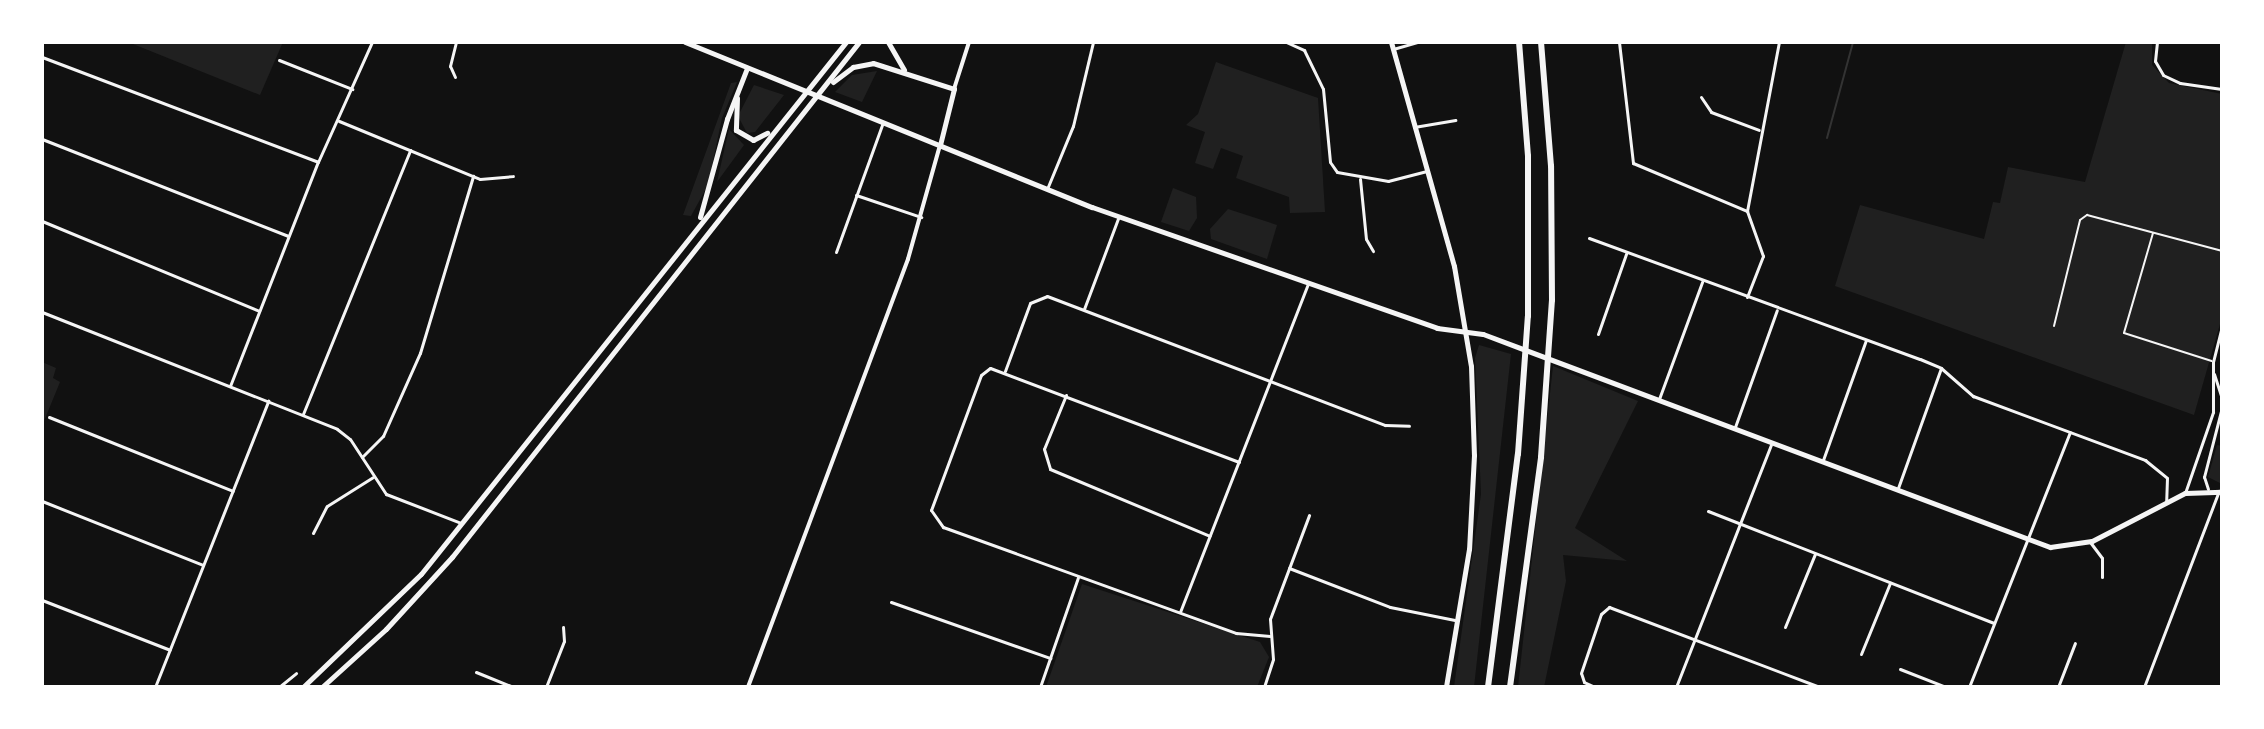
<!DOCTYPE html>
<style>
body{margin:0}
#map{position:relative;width:2264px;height:729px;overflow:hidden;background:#111;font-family:Arial,sans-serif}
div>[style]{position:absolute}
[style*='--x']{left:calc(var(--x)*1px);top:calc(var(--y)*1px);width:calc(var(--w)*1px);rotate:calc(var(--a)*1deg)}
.green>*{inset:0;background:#202020}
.stream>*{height:2px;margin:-1px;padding:0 1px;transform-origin:1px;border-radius:1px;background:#333}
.service>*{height:2px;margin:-1px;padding:0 1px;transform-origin:1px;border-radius:1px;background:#f5f5f5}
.minor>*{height:3px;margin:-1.5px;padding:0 1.5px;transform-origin:1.5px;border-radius:1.5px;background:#f5f5f5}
.tertiary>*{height:4px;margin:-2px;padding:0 2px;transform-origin:2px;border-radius:2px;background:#f5f5f5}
.secondary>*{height:5px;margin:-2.5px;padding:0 2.5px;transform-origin:2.5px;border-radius:2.5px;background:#f5f5f5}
.primary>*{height:5px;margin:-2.5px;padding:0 2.5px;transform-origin:2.5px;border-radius:2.5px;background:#f5f5f5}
.trunk>*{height:5px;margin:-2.5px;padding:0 2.5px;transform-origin:2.5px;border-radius:2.5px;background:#f5f5f5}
.motorway>*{height:6px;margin:-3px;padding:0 3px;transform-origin:3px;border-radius:3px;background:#f5f5f5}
span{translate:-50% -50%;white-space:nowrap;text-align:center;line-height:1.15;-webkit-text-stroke:7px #fff;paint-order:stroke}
.frame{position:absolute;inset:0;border:44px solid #fff;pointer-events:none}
</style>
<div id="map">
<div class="green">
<div style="clip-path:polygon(128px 42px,283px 42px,260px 95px)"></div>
<div style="clip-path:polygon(2126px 42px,2152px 42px,2152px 65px,2169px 83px,2222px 94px,2222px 317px,2194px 415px,1835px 286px,1860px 205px,1984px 239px,1993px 202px,2000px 203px,2008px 167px,2085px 182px)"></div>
<div style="clip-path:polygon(1216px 62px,1318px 98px,1325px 212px,1290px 213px,1289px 197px,1236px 178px,1243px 156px,1221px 148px,1213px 169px,1195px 163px,1205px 132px,1186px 125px,1198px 114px)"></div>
<div style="clip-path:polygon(877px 71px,862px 102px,835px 92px,852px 75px)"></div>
<div style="clip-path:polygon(737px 82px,722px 118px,708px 185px,691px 216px,683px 215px,731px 83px)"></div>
<div style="clip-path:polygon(754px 85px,784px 95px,755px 132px,747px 133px,738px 116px)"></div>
<div style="clip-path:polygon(729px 129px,744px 145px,717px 182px)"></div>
<div style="clip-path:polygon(1173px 188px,1196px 197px,1197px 218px,1189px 231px,1161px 222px)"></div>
<div style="clip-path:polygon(1228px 209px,1277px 225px,1267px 259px,1211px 239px,1210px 229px)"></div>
<div style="clip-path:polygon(1479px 345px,1511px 354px,1474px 687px,1454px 687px,1481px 494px,1475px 358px)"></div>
<div style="clip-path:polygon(42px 362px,56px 368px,53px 378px,60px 382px,42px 426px)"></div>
<div style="clip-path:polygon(1553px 366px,1638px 401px,1575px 528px,1627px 561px,1563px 555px,1566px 581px,1544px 687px,1518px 687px)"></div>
<div style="clip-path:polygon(2217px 445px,2222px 446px,2222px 484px,2208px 477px)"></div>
<div style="clip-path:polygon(1082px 584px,1260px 642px,1269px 657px,1257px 687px,1046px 687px)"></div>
</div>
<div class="stream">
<div style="--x:1827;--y:138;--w:99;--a:-74.8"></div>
</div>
<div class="service">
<div style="--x:2153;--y:233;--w:104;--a:106.2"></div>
<div style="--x:2124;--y:333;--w:92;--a:17.7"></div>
<div style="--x:2054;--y:326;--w:109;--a:-76.2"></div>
<div style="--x:2080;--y:220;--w:9;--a:-36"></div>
<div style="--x:2087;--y:215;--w:140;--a:14.9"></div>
</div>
<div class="minor">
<div style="--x:1286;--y:42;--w:20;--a:24"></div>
<div style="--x:1304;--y:50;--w:43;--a:64"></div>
<div style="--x:1323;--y:89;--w:73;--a:84.5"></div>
<div style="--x:1330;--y:162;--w:12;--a:55"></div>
<div style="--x:1337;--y:172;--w:52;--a:10"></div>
<div style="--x:1388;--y:181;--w:40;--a:-14.4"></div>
<div style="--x:1619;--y:42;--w:122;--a:83.4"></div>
<div style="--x:1633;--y:163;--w:124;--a:22.8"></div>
<div style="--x:2157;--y:42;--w:19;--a:96"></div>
<div style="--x:2155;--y:61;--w:16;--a:60"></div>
<div style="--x:2163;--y:75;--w:19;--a:25"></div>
<div style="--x:2180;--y:83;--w:42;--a:8.1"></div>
<div style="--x:1393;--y:49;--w:26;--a:-16"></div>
<div style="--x:42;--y:57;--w:295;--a:20.8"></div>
<div style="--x:279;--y:60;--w:79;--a:21.7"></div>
<div style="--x:455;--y:77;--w:12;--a:-114"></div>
<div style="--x:450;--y:66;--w:25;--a:-76"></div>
<div style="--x:1701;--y:97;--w:18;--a:56"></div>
<div style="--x:1711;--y:112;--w:51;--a:20.6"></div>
<div style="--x:339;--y:121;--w:152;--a:22.4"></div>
<div style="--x:480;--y:179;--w:33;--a:-5"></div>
<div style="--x:1414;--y:127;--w:42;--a:-9.7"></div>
<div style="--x:42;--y:139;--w:264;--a:21.5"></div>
<div style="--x:1360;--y:179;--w:60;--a:84.3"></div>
<div style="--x:1366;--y:239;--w:14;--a:60"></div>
<div style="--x:1047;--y:189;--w:68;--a:-67.6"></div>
<div style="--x:1073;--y:126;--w:86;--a:-76.6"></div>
<div style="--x:856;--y:195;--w:69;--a:18.7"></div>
<div style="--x:42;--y:221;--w:235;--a:22.5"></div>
<div style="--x:1589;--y:238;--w:352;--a:20.1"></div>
<div style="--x:1920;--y:359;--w:23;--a:23"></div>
<div style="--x:1941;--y:368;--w:43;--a:41.2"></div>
<div style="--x:1973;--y:396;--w:184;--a:20.4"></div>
<div style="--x:2145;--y:460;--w:28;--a:39"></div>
<div style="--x:2167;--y:478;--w:23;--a:92"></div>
<div style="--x:836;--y:252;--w:138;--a:-70.1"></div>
<div style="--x:1747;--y:297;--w:44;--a:-68.7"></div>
<div style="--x:1763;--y:256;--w:48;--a:-109.6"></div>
<div style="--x:1747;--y:211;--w:172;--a:-79.3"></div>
<div style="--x:1084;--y:309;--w:99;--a:-69.4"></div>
<div style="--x:42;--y:312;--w:317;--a:21.6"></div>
<div style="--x:337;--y:429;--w:16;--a:38"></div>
<div style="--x:350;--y:439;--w:66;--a:56.8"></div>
<div style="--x:386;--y:494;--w:80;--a:21.1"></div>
<div style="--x:1598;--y:334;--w:85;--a:-70.7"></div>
<div style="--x:1005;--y:371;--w:72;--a:-69.8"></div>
<div style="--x:1030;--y:303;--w:18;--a:-22"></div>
<div style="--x:1047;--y:296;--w:362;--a:20.9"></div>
<div style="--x:1385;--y:425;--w:24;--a:2"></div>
<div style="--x:2214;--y:374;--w:26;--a:72"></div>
<div style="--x:230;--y:386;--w:241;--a:-68.6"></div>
<div style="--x:318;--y:162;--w:132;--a:-65.8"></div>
<div style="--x:1066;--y:395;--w:58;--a:112.2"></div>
<div style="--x:1044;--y:449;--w:21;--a:73"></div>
<div style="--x:1050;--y:469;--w:173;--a:22.7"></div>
<div style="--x:1659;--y:399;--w:125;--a:-69.8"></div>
<div style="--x:303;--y:414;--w:285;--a:-67.9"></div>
<div style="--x:49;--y:417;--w:198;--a:21.9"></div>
<div style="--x:1735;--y:427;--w:124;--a:-70.3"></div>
<div style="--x:362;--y:457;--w:30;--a:-45"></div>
<div style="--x:383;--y:436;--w:91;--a:-66"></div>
<div style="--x:420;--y:353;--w:185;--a:-73.3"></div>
<div style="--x:1823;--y:460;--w:127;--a:-70.3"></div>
<div style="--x:1239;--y:462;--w:266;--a:-159.3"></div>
<div style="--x:990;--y:368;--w:11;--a:142"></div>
<div style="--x:981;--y:375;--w:144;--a:110.3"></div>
<div style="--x:931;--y:510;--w:21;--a:55"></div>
<div style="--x:943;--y:527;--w:312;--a:19.9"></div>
<div style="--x:1236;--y:633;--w:34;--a:5"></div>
<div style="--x:1898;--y:488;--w:127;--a:-70.3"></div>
<div style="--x:2208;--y:489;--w:13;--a:-108"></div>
<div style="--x:2204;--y:477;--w:72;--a:-75.6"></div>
<div style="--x:2185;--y:493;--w:86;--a:-70.9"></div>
<div style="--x:2213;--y:412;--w:50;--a:-90"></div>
<div style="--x:2213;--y:362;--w:36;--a:-76"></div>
<div style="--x:42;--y:501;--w:173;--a:21.7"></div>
<div style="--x:1708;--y:511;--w:307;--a:21.4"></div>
<div style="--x:313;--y:533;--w:30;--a:-63"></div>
<div style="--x:327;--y:506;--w:54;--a:-32.2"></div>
<div style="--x:2090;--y:542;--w:20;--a:53"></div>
<div style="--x:2102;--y:558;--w:19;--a:90"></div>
<div style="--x:1289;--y:568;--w:108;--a:21.1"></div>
<div style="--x:1390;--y:607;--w:66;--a:11.3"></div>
<div style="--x:42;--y:600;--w:137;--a:21.3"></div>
<div style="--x:891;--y:602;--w:169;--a:19.4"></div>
<div style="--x:1180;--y:612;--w:352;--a:-68.7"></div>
<div style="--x:1785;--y:627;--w:79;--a:-67.7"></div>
<div style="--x:1861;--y:654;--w:77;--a:-67.8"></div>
<div style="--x:1900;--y:669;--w:49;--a:21.4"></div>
<div style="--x:476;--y:672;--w:40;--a:22"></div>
<div style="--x:155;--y:687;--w:308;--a:-68.4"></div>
<div style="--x:279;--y:687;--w:22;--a:-39"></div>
<div style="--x:546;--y:687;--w:49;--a:-68.6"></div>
<div style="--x:564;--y:641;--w:14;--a:-94"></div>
<div style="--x:1040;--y:687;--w:116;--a:-70.9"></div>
<div style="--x:1264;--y:687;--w:29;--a:-72"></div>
<div style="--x:1273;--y:659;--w:40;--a:-94.3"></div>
<div style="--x:1270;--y:619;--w:111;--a:-69.4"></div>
<div style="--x:1595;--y:687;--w:12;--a:-156"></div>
<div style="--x:1584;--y:682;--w:9;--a:-108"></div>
<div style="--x:1581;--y:673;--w:62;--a:-71.3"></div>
<div style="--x:1601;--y:614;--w:11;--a:-41"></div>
<div style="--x:1609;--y:607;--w:226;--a:20.8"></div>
<div style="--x:1676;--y:687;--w:260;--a:-68.6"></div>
<div style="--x:1969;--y:687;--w:274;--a:-68.4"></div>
<div style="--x:2058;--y:687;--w:47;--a:-68.9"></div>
<div style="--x:2144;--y:687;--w:210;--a:-69.1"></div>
</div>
<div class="tertiary">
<div style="--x:954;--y:89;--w:49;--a:-72.3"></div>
<div style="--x:748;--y:687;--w:457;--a:-69.5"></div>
<div style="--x:908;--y:259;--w:118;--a:-74.3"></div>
</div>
<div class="secondary">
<div style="--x:685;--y:42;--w:439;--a:22.1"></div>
<div style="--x:1092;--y:207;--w:366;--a:19.3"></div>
<div style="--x:1437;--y:328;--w:46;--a:7.4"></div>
<div style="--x:1483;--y:334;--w:606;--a:20.59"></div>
<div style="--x:2050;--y:547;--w:42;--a:-8.1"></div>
<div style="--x:2092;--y:541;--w:105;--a:-27.3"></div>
<div style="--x:2185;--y:493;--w:37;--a:-2"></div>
<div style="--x:940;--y:145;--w:58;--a:-76"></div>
</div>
<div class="primary">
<div style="--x:1391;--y:42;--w:233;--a:74.3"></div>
<div style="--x:1454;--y:266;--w:101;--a:80.4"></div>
<div style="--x:1471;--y:366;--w:89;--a:88.1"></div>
<div style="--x:1474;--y:455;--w:94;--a:93"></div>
<div style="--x:1469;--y:549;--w:140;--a:99.5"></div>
</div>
<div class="trunk">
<div style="--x:888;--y:42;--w:32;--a:60"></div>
<div style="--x:833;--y:82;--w:25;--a:-37"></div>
<div style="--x:853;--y:67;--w:20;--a:-11"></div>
<div style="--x:873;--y:63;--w:85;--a:17.8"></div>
<div style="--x:737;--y:98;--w:32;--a:92"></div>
<div style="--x:736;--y:130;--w:20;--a:30"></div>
<div style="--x:753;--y:140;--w:16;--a:-27"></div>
<div style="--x:700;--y:217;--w:102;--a:-74.6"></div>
<div style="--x:727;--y:119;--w:55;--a:-68.6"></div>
<div style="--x:303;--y:687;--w:163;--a:-43.8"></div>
<div style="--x:421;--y:574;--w:681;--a:-51.38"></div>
<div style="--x:322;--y:687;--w:86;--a:-42.2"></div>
<div style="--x:386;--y:629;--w:98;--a:-47.5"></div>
<div style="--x:452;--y:557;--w:656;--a:-51.68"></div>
</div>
<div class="motorway">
<div style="--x:1488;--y:687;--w:235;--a:-82.7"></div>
<div style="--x:1518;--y:454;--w:138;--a:-85.9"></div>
<div style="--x:1528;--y:316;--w:160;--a:-90"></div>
<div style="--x:1528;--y:156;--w:114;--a:-94.5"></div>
<div style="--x:1510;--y:687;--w:232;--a:-82.3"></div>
<div style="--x:1541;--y:457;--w:157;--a:-86"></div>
<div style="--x:1552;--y:300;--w:134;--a:-90.4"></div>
<div style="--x:1551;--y:166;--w:124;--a:-94.6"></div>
</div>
<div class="frame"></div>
</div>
